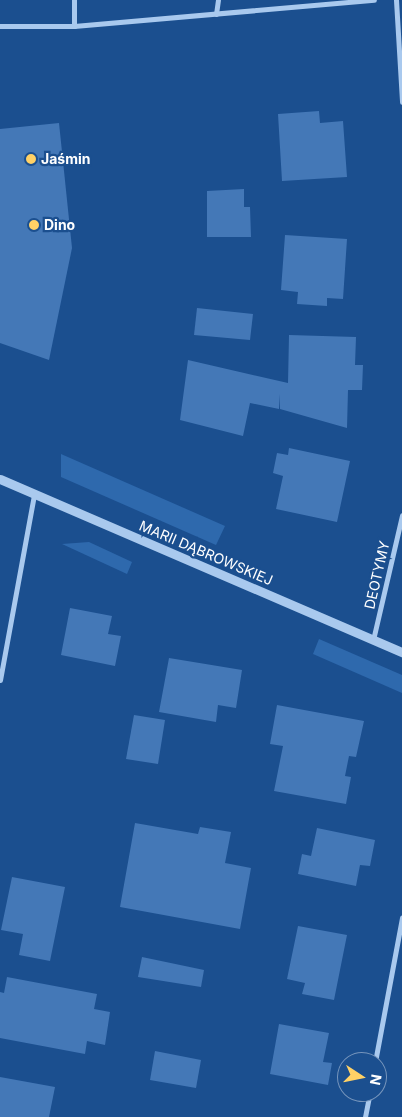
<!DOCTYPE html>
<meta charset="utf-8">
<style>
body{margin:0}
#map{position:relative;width:402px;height:1117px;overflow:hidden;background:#1b4f8f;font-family:Inter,sans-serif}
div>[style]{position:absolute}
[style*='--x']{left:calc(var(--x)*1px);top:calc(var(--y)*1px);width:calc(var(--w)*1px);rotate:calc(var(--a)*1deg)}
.green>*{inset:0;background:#2e69ad}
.building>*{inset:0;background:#4478b7}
.minor>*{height:5px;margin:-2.5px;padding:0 2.5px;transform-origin:2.5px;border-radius:2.5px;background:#a9c9ee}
.tertiary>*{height:9px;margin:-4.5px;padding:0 4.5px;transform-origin:4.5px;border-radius:4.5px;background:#a9c9ee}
.dots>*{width:14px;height:14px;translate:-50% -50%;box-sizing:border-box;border:2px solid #1b4f8f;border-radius:50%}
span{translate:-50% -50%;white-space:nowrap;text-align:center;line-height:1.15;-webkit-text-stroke:4.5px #1b4f8f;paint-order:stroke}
.poi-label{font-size:14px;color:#fff;font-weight:700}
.left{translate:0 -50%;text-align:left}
.street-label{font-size:14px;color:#fff}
.north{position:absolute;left:337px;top:1052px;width:50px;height:50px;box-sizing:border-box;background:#1b4f8f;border:1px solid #7695bc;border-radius:50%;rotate:101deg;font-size:14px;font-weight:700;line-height:20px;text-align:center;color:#fff}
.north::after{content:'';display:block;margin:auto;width:18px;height:22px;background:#ffd166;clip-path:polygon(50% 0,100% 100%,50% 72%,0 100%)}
</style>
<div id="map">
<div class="green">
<div style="clip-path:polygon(61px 454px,225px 526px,216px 545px,61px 477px)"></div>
<div style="clip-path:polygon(89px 542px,132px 562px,127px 574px,62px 544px)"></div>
<div style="clip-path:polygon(319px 639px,402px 675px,402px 693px,313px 654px)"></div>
</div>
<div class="building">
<div style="clip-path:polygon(319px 111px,320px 123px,343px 121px,347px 177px,282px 181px,278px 114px)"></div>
<div style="clip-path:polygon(59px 123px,72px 248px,49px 360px,0 343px,0 129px)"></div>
<div style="clip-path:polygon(244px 189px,244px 207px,250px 207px,251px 237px,207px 237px,207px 191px)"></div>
<div style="clip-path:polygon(285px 235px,347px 239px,343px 299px,327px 298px,327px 306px,297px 304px,298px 292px,281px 290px)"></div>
<div style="clip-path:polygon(197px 308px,253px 314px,250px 340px,194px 335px)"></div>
<div style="clip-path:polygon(289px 335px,356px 337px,355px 365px,363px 365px,362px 390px,348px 390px,347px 428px,280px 409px,280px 394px,279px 409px,250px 403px,243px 436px,180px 420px,188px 360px,288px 383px)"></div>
<div style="clip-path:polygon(289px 448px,350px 461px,337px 522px,276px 509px,283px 476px,273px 473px,277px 453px,288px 455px)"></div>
<div style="clip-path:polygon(70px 608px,112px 616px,108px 634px,121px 636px,115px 666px,61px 655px)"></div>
<div style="clip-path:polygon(169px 658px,242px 670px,236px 708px,218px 705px,216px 722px,159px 712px)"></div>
<div style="clip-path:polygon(277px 705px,364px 721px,356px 757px,349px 756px,345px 776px,351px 777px,346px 804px,274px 791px,283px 746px,270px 744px)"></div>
<div style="clip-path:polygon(134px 715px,165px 720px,158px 764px,126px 759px)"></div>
<div style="clip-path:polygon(135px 823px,198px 834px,200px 827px,231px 832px,225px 863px,251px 868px,240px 929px,120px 907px)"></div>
<div style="clip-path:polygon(317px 828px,375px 840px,370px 866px,360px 865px,356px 886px,298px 874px,302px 854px,311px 856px)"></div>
<div style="clip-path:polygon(12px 877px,65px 887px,50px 961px,19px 955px,23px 934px,1px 930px)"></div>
<div style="clip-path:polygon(298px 926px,347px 935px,334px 1000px,302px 994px,305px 983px,287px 979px)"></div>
<div style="clip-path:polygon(142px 957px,204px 970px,201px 987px,138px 977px)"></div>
<div style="clip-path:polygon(7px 977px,97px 994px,94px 1009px,110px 1012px,105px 1045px,87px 1041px,85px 1054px,0 1038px,0 992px,4px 993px)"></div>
<div style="clip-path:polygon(279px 1024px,329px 1033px,323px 1062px,332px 1063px,328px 1085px,270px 1074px)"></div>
<div style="clip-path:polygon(155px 1051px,201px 1060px,196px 1088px,150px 1080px)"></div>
<div style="clip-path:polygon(0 1077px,55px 1087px,49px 1117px,0 1117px)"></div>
</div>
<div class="minor">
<div style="--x:74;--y:0;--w:26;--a:90"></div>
<div style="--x:396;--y:0;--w:102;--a:86.6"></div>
<div style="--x:216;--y:14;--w:14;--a:-82"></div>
<div style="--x:0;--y:26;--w:74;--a:0"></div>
<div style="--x:74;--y:26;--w:301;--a:-5"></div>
<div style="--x:373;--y:640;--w:128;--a:-76.9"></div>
<div style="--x:0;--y:680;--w:189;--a:-79.6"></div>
<div style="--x:375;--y:1062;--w:147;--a:-79.4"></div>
<div style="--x:365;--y:1117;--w:25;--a:-79"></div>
</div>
<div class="tertiary">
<div style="--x:0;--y:479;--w:438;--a:23.3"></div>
</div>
<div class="dots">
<div style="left:31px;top:159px;background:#ffd166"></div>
<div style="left:34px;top:225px;background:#ffd166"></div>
</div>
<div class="poi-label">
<span class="left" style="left:41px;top:159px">Jaśmin</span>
<span class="left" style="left:44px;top:225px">Dino</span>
</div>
<div class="street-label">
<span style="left:206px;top:553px;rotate:23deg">MARII DĄBROWSKIEJ</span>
<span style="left:377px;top:575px;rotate:-77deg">DEOTYMY</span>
</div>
<div class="north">N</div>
</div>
